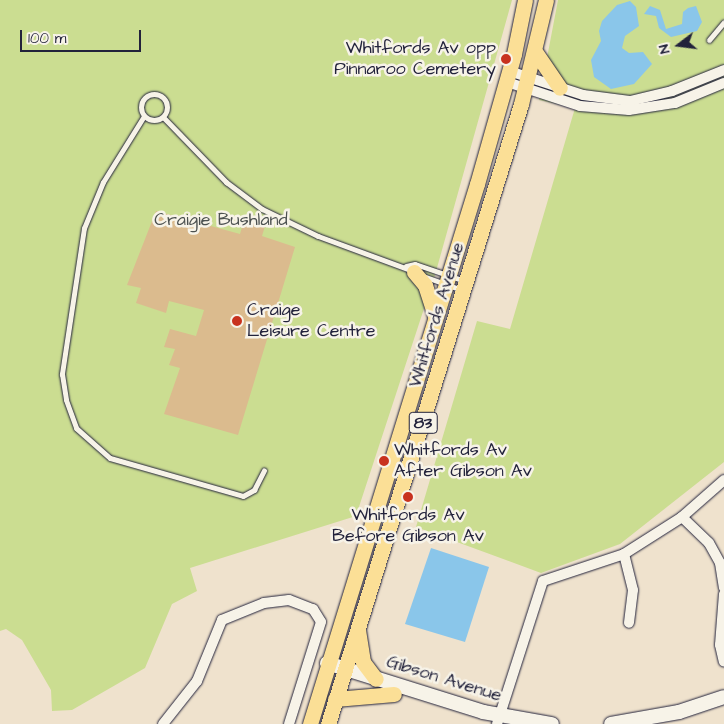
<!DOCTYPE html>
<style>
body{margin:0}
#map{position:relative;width:724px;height:724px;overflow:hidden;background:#efe2cd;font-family:"Architects Daughter",sans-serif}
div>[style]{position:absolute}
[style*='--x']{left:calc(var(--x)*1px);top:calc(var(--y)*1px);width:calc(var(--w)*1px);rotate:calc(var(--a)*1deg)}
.green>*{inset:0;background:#cbdd91}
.water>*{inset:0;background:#8ac6ea}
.building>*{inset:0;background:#dbbb8e}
.roads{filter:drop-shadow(0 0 1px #22223b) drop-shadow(0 0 1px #22223b)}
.service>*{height:5px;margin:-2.5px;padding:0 2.5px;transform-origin:2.5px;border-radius:2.5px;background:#f7f3e8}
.service>.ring{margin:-2.5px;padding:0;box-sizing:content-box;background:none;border:5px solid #f7f3e8;border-radius:50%}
.minor>*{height:10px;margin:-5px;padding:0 5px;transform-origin:5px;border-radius:5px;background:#f7f3e8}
.secondary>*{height:14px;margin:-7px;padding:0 7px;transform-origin:7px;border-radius:7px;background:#f7f3e8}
.primary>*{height:15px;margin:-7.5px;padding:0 7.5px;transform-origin:7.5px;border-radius:7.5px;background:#fbdf96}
.dots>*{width:14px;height:14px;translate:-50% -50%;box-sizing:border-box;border:2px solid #f7f3e8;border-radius:50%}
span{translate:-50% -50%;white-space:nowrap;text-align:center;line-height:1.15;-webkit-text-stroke:5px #f7f3e8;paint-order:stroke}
.shield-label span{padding:1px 4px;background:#f7f3e8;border:1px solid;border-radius:4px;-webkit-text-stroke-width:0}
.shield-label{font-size:16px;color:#22223b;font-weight:700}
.poi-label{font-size:18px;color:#22223b}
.right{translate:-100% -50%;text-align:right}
.left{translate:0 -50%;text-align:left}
.park-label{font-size:18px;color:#4c5150}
.street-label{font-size:18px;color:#22223b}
.north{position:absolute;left:654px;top:20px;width:50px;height:50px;-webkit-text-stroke:4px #f7f3e8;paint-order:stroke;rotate:255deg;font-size:14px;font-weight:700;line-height:20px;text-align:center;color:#22223b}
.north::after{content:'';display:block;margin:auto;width:18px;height:22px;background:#22223b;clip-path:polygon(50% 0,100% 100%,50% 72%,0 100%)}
.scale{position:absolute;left:20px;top:30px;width:121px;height:22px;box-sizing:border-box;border:2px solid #22223b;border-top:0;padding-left:6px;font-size:15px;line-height:18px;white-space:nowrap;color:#22223b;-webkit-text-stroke:4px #f7f3e8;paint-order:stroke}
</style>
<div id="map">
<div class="green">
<div style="clip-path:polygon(0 0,512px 0,435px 275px,356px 516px,190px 568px,197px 591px,172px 604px,145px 668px,72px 710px,52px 711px,51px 690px,22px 640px,6px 629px,0 631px)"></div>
<div style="clip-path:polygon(558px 0,724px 0,724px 462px,620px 544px,541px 573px,416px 527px,477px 321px,510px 329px,575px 108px,539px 100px)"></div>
</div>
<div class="water">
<div style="clip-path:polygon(630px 1px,636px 7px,639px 26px,625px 36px,622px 48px,629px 53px,643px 52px,652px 64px,634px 84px,611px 89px,594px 77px,591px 60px,601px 41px,599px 31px,602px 21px,617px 5px)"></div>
<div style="clip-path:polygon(650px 6px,660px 10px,666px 29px,682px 24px,683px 12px,688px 8px,696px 6px,702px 22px,697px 31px,671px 37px,659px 28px,656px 16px,644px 14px)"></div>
<div style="clip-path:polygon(431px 548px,489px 567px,465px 642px,405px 624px)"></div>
</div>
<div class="building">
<div style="clip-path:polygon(156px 211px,240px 234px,245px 217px,266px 223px,262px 236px,295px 247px,238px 435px,164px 414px,180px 368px,169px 365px,175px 349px,164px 347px,170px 329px,196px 336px,204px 310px,169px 301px,166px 313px,136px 303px,141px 288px,127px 285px)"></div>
</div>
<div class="roads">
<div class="service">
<div style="--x:709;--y:40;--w:23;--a:-50"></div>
<div class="ring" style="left:141px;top:94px;width:21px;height:21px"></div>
<div style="--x:144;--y:116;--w:78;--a:121.8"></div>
<div style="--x:103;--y:182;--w:50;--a:112.4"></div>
<div style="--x:84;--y:228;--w:148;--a:98.6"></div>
<div style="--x:62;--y:374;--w:26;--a:81"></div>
<div style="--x:66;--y:400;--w:30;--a:70"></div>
<div style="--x:76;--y:428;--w:45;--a:41.4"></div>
<div style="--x:110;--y:458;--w:138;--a:15.9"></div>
<div style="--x:243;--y:496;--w:13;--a:-29"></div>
<div style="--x:254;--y:490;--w:22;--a:-63"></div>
<div style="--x:163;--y:117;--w:91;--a:45.9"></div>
<div style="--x:226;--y:182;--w:45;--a:36.9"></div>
<div style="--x:262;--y:209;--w:62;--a:25.7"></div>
<div style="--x:318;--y:236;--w:101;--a:20.2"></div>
<div style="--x:406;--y:266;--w:9;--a:-13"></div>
<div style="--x:415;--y:264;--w:53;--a:18.8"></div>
<div style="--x:423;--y:276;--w:41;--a:19.7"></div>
</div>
<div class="minor">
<div style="--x:509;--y:71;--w:78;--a:18"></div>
<div style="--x:583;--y:95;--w:47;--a:7.3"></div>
<div style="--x:630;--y:101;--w:43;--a:-13.4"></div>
<div style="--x:672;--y:91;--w:56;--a:-22"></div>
<div style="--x:507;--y:82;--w:77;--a:18.2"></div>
<div style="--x:580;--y:106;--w:49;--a:4.7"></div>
<div style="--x:629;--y:110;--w:47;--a:-8.7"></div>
<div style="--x:675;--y:103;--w:53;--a:-22.2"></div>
<div style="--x:682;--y:517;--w:56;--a:-41.4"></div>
<div style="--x:624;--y:554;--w:37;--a:76"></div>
<div style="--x:633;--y:590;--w:33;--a:97"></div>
<div style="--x:724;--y:594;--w:51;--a:94.5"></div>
<div style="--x:720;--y:645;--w:17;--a:77"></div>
<div style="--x:163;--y:724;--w:55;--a:-51.7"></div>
<div style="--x:197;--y:681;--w:66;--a:-67.7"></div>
<div style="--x:222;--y:620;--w:45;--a:-22"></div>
<div style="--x:264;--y:603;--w:25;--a:-7"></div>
<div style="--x:289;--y:600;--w:26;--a:21"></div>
<div style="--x:313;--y:609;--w:15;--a:58"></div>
<div style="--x:321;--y:622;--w:107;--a:107.4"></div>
<div style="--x:497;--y:724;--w:150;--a:-72.2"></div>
<div style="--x:543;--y:581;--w:85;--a:-18.4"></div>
<div style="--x:624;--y:554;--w:69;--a:-32.5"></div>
<div style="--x:682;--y:517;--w:37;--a:44"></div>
<div style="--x:709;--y:543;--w:23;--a:61"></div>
<div style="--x:720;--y:563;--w:25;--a:81"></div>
</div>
<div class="secondary">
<div style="--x:327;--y:663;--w:164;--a:17.4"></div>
<div style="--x:483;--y:712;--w:70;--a:9.9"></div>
<div style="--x:611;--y:724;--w:69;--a:-10"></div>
<div style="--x:679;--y:712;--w:47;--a:-18.4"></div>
</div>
<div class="primary">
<div style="--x:536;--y:53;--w:42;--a:55.6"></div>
<div style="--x:414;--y:272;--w:17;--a:50"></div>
<div style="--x:425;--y:285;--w:33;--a:72"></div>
<div style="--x:358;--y:630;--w:32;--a:81"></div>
<div style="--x:363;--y:662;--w:21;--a:53"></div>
<div style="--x:335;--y:699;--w:59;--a:-4.8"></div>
<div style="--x:310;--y:724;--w:565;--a:-72.82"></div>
<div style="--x:477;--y:184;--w:135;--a:-74.1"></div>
<div style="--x:514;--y:54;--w:55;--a:-78.5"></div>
<div style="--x:328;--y:724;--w:649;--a:-72.71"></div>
<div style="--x:521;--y:104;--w:107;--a:-76.5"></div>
</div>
</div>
<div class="dots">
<div style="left:506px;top:59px;background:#c8321e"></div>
<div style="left:237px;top:321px;background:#c8321e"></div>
<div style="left:384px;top:461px;background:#c8321e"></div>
<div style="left:408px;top:497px;background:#c8321e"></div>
</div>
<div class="shield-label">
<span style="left:423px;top:423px">83</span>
</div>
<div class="poi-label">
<span class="right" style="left:496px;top:59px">Whitfords Av opp<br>Pinnaroo Cemetery</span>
<span class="left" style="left:247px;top:321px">Craige<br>Leisure Centre</span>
<span class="left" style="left:394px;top:461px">Whitfords Av<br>After Gibson Av</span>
<span style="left:408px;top:526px">Whitfords Av<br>Before Gibson Av</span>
</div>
<div class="park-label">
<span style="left:221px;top:220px">Craigie Bushland</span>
</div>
<div class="street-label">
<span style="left:437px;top:315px;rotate:-73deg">Whitfords Avenue</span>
<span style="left:444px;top:679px;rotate:17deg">Gibson Avenue</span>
</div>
<div class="north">N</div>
<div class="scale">100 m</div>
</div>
